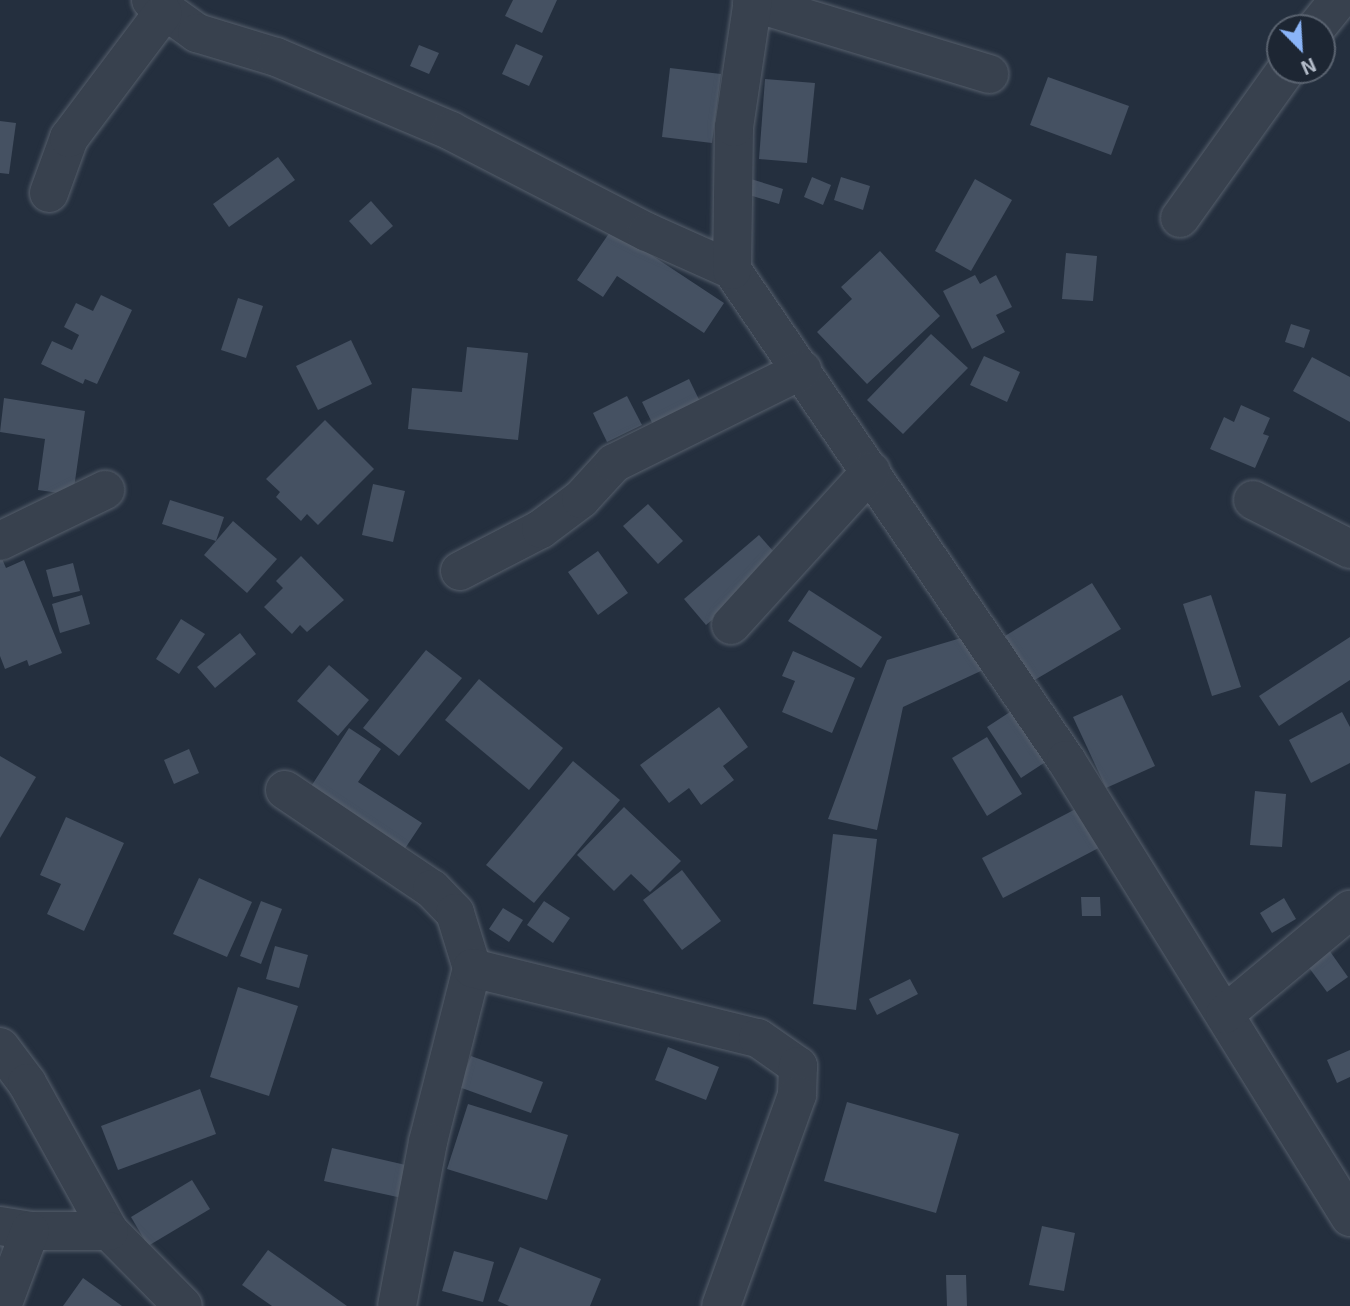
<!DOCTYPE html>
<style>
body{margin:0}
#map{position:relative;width:1350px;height:1306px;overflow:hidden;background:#242f3e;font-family:"Exo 2",sans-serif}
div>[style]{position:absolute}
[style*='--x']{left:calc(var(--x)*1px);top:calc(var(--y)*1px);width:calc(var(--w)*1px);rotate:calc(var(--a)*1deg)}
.building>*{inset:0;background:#455162}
.roads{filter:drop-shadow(0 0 2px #565f6c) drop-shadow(0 0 2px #565f6c)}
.minor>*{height:38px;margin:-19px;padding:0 19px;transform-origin:19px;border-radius:19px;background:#38414e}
span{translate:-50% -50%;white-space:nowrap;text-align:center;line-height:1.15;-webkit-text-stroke:5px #1d2633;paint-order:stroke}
.north{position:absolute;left:1266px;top:14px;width:70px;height:70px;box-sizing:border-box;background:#1d2633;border:2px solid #59626f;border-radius:50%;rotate:156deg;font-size:19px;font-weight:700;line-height:28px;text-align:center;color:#b4bcc9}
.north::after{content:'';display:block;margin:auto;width:24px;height:32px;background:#8ab4f8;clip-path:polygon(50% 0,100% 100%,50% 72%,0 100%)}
</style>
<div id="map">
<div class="building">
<div style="clip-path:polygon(513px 0,557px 0,542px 33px,505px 16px)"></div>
<div style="clip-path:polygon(516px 44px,543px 56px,529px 86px,502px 74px)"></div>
<div style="clip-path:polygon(419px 45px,439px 53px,429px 74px,410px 66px)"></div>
<div style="clip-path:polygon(670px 68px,721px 74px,712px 143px,662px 137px)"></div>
<div style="clip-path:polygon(1048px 77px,1129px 106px,1111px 155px,1030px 125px)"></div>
<div style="clip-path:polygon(765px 79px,815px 83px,807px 163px,759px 159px)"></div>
<div style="clip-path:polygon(0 121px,16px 123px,9px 174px,0 173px)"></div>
<div style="clip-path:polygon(278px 157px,295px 180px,229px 227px,213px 204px)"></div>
<div style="clip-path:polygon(812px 177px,831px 185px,823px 205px,804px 197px)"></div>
<div style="clip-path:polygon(841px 177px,870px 186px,863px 210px,834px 200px)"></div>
<div style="clip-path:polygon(751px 179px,783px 189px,779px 204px,746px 194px)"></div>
<div style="clip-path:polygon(975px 179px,1012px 200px,971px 271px,935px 251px)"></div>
<div style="clip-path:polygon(371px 201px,393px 226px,371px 245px,349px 221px)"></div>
<div style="clip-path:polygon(612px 229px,724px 303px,704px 333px,617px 276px,603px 297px,577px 280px)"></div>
<div style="clip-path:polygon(880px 251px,940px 316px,867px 384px,817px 332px,852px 299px,841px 287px)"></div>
<div style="clip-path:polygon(1066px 253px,1097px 256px,1093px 301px,1062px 299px)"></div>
<div style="clip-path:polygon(975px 275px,980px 284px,996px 275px,1012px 307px,996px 315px,1005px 332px,972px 349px,943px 291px)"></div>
<div style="clip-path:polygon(101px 295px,132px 310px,97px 384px,85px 379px,83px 384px,41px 364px,52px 341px,72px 350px,79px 335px,64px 327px,76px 303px,93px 311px)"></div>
<div style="clip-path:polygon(238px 298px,263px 306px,246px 358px,221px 350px)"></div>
<div style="clip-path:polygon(1291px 324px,1310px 330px,1304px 348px,1285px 342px)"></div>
<div style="clip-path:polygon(931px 334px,968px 368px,903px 434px,867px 400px)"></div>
<div style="clip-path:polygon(351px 340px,372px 384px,318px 410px,296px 366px)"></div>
<div style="clip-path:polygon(467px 347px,528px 353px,518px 440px,408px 429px,412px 388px,462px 392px)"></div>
<div style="clip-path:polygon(984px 356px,1020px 372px,1007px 402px,970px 385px)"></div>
<div style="clip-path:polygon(1312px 357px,1350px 377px,1350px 422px,1293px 391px)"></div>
<div style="clip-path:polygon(689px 379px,705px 412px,658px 435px,642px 402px)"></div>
<div style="clip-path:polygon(627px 396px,642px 425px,607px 442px,593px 413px)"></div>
<div style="clip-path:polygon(4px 398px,85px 411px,73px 495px,38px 490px,45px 439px,0 432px)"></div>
<div style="clip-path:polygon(1241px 405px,1270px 418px,1263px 434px,1269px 436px,1255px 468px,1210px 449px,1224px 417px,1234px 422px)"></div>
<div style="clip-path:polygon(325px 420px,374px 469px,318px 525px,307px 514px,301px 521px,276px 497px,280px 492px,266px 479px)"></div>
<div style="clip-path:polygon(373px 484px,405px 491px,393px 542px,362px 535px)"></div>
<div style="clip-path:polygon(170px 500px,224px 517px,216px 541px,162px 524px)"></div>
<div style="clip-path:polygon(648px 504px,683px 541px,658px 564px,623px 526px)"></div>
<div style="clip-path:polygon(233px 521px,277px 559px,247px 593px,204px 555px)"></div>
<div style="clip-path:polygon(759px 535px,782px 561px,706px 625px,684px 599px)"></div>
<div style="clip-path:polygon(598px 551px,628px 593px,598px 615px,568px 572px)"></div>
<div style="clip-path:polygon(0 554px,6px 568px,24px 560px,62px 653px,29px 666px,27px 660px,5px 669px,0 656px)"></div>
<div style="clip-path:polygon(301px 556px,344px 600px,307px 632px,300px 625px,292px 634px,264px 607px,283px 588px,276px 581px)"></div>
<div style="clip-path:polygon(73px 563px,80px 591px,53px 597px,46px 570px)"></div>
<div style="clip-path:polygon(1092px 583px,1121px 629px,1033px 681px,1005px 636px)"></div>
<div style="clip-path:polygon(809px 590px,882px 637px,861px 668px,788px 621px)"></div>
<div style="clip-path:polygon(82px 595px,90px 624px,60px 633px,52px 604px)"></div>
<div style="clip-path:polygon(1211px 595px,1241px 687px,1212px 696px,1183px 604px)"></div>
<div style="clip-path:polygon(181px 619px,205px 634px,179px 674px,156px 659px)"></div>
<div style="clip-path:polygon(240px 633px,256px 654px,215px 688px,197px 667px)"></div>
<div style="clip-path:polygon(971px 635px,983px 670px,903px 707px,877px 830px,828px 819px,887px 660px)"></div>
<div style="clip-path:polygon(1350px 637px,1350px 680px,1279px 726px,1259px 696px)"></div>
<div style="clip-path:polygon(426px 650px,462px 678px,399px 756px,363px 728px)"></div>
<div style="clip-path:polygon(793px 651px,855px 678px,832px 733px,782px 712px,795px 681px,782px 676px)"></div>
<div style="clip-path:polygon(329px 665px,369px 700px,338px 736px,297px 701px)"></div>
<div style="clip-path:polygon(479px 679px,563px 748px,529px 790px,445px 720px)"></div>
<div style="clip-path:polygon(1122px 695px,1155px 766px,1106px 788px,1073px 717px)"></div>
<div style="clip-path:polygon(719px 707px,748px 747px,723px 766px,734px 780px,701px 805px,689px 788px,669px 803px,640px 765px)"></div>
<div style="clip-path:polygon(1013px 710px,1047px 761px,1021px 778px,987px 727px)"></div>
<div style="clip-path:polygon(1342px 712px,1350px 727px,1350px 763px,1311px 783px,1289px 740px)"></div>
<div style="clip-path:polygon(349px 728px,381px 749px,358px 782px,422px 823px,402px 853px,308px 791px)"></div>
<div style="clip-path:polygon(987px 737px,1022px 794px,987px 816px,952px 758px)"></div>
<div style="clip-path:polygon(189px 749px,199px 773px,174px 784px,164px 760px)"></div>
<div style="clip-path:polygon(0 756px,36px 777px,0 838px)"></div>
<div style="clip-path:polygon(573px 761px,620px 800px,534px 903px,486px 865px)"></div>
<div style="clip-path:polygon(1255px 791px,1286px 794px,1282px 847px,1250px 845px)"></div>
<div style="clip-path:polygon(1089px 802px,1110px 842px,1003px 898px,982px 858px)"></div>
<div style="clip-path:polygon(624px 807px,681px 861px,650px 892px,631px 874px,614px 891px,577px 855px)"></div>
<div style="clip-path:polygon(66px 817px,124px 843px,84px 931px,47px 914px,61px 884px,40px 875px)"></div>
<div style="clip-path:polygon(833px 834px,877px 839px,856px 1010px,813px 1004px)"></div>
<div style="clip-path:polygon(682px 870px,721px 921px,682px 950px,643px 900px)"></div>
<div style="clip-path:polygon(199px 878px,252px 902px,227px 957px,173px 934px)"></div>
<div style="clip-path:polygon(1081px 897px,1100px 897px,1101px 916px,1082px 916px)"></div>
<div style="clip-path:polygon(1284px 898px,1296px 919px,1272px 933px,1260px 913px)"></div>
<div style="clip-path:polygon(261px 901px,282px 909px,261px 964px,240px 956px)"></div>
<div style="clip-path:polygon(544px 901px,570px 918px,553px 943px,527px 925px)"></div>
<div style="clip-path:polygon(503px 908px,523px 920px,509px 942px,489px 929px)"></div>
<div style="clip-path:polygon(275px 946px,308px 955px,299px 988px,266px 979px)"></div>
<div style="clip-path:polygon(1329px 950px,1348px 977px,1327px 992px,1307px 965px)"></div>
<div style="clip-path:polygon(910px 979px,918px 994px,877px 1015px,869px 999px)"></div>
<div style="clip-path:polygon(238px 987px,298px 1006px,269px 1096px,210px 1077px)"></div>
<div style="clip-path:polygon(668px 1047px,719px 1067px,706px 1100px,655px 1080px)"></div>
<div style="clip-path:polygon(1350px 1050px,1350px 1077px,1337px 1083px,1327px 1060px)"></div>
<div style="clip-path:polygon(471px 1056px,543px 1082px,531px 1113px,459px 1087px)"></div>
<div style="clip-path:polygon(200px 1089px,216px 1134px,118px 1170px,101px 1126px)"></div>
<div style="clip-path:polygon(847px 1102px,959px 1134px,936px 1213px,824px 1181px)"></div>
<div style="clip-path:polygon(468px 1104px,568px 1135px,547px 1200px,447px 1169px)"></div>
<div style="clip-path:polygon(332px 1148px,410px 1166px,402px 1198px,324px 1181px)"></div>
<div style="clip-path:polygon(192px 1180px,210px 1209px,148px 1246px,131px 1217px)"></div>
<div style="clip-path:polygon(1042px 1226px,1075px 1233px,1064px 1291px,1029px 1285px)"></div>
<div style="clip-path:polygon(520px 1247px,601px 1279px,590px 1306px,509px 1306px,498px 1301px)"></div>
<div style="clip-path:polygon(268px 1250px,347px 1306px,272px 1306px,242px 1285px)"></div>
<div style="clip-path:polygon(454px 1251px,494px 1262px,483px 1302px,442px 1291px)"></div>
<div style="clip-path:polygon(946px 1275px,966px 1275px,967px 1306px,947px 1306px)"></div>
<div style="clip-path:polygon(83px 1278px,122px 1306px,63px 1306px)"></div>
</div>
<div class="roads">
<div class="minor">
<div style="--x:151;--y:0;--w:57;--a:35.7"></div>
<div style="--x:197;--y:33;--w:83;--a:16.9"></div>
<div style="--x:276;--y:57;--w:190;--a:22.9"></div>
<div style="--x:451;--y:131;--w:220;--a:27.3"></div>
<div style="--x:647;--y:232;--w:93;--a:24.1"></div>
<div style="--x:732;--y:270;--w:593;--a:55.72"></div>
<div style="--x:1066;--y:760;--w:538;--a:58.14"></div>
<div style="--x:752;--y:2;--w:248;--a:16.9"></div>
<div style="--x:1316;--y:28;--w:36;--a:-51"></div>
<div style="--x:49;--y:193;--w:59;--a:-70"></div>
<div style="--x:69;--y:138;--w:156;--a:-53.1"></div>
<div style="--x:1180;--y:218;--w:182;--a:-54.4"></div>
<div style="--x:732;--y:270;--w:143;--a:-89.2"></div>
<div style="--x:734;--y:127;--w:128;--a:-81.5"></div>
<div style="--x:1253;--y:500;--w:109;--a:26.8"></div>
<div style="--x:0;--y:541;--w:117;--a:-25.9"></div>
<div style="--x:460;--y:571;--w:91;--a:-27.4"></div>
<div style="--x:541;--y:529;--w:50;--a:-36.9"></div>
<div style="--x:581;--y:499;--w:49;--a:-47.5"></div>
<div style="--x:614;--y:463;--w:210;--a:-26.3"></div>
<div style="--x:731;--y:625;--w:208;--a:-47.7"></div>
<div style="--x:285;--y:790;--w:177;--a:34"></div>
<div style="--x:432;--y:889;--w:33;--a:46"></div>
<div style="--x:455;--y:913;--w:58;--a:72.8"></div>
<div style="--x:472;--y:968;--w:179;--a:104.2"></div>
<div style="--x:428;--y:1142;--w:167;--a:100.7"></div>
<div style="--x:472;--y:968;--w:294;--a:13.8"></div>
<div style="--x:758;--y:1038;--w:49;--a:35"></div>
<div style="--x:798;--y:1066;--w:29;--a:92"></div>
<div style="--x:797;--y:1095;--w:224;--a:109.8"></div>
<div style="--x:1225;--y:1014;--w:163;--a:-39.8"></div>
<div style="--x:0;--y:1047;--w:45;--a:53.1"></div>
<div style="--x:27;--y:1083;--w:169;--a:61"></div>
<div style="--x:109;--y:1231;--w:105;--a:45.4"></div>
<div style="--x:0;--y:1226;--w:30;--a:9"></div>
<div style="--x:30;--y:1231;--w:79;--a:0"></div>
<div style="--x:2;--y:1306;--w:80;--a:-69.5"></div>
</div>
</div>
<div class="north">N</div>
</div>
